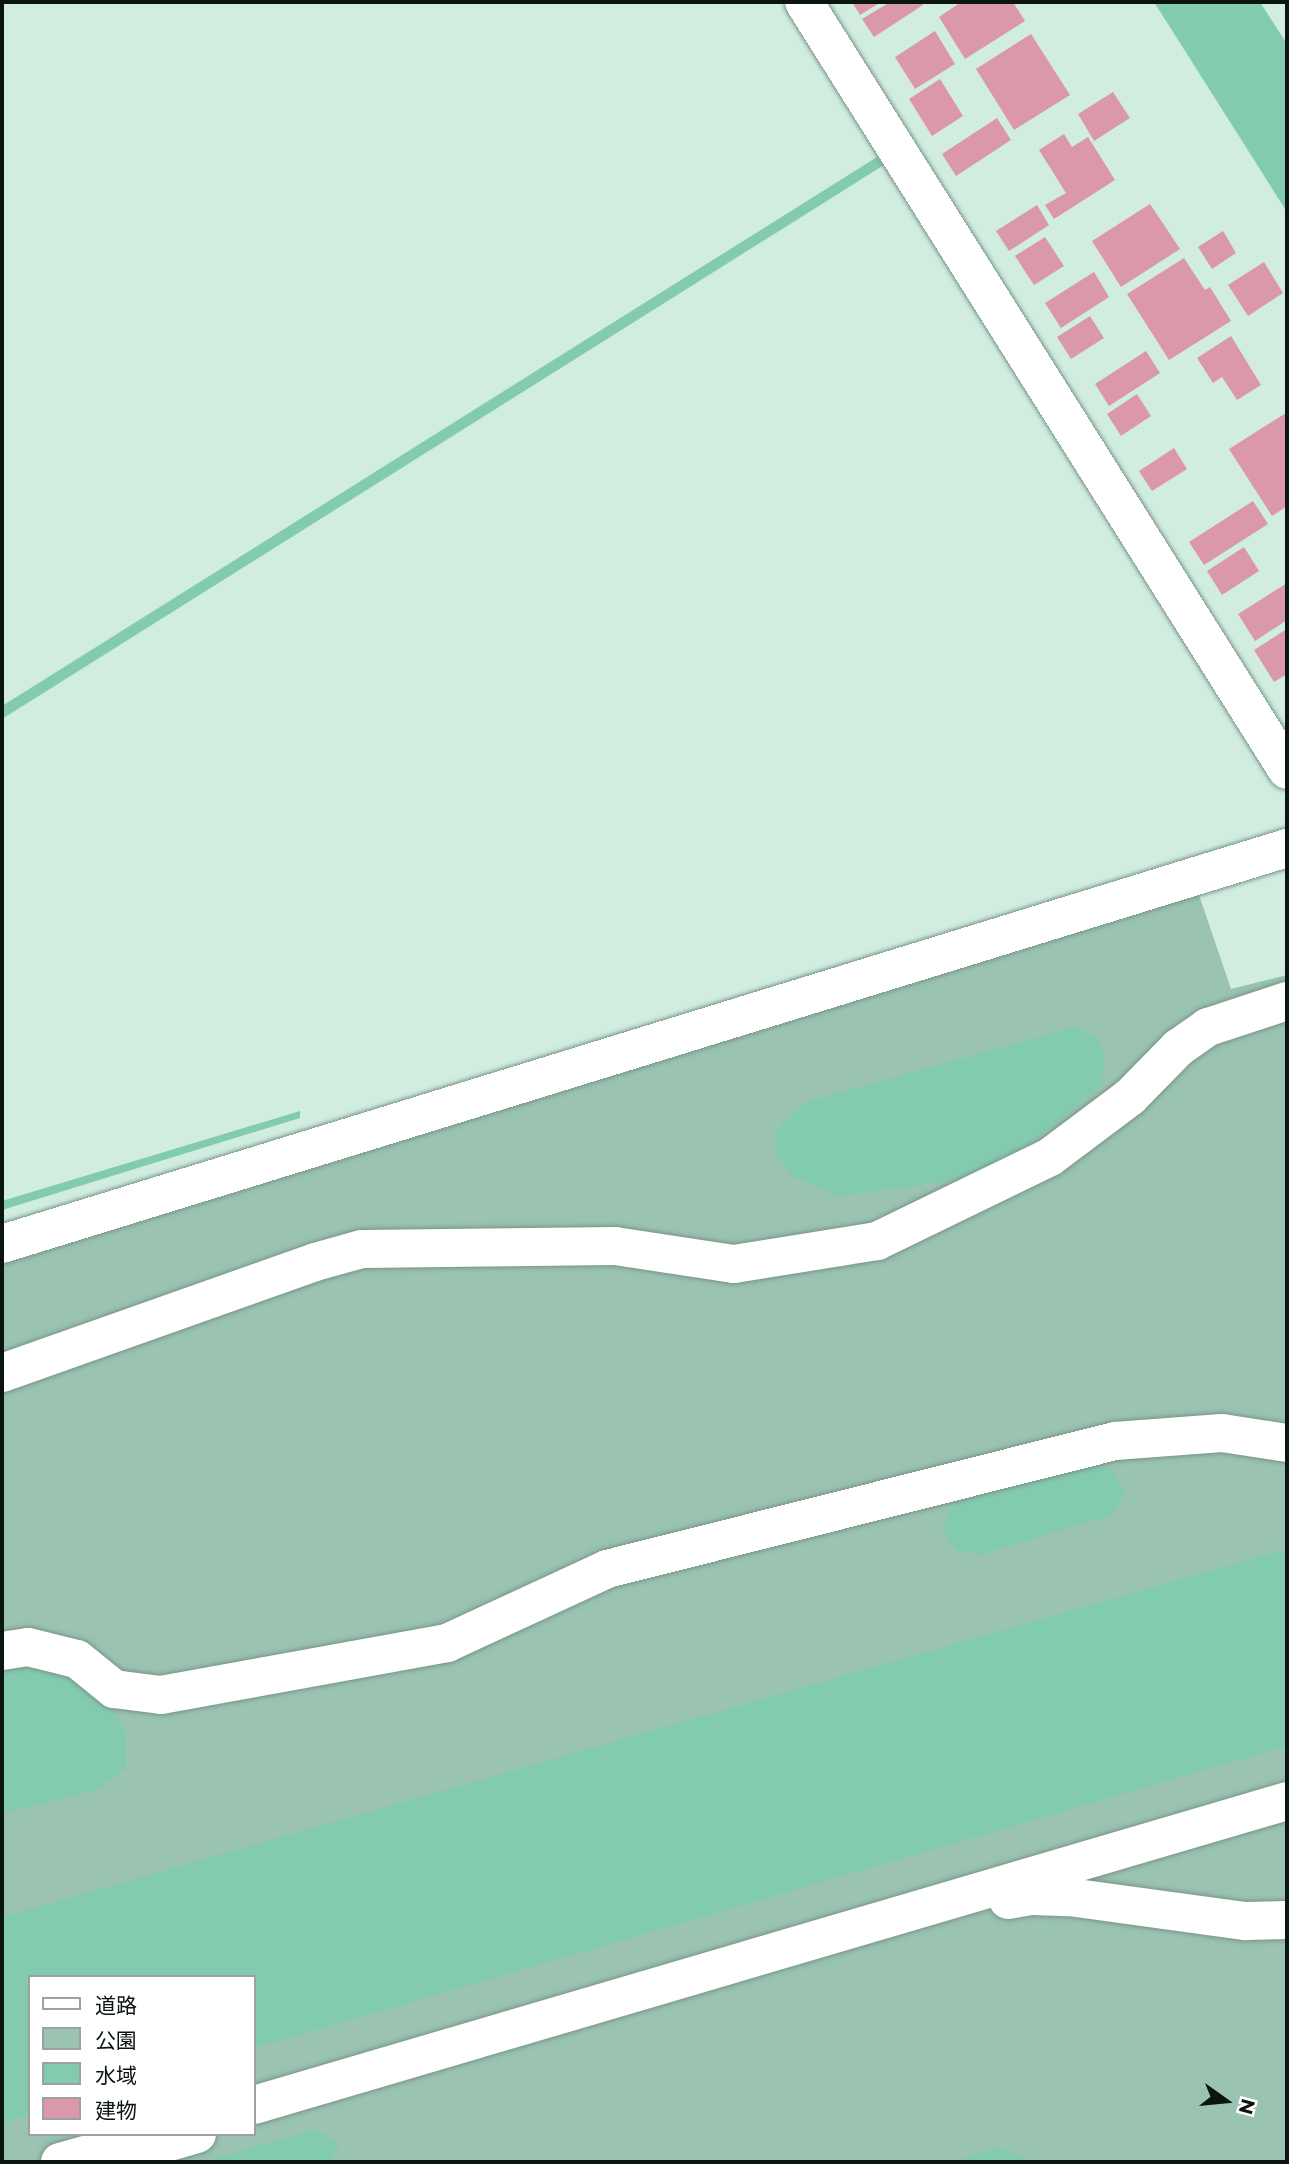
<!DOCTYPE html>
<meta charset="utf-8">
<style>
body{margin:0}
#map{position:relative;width:1289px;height:2164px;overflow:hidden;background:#d0ede0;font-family:Montserrat,"Noto Sans JP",sans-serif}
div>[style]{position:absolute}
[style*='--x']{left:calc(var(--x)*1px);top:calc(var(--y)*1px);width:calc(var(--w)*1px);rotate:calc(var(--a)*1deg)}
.green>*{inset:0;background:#9ac3b1}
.water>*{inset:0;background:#83cbae}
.building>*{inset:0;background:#db98aa}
.roads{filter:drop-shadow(0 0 2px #799488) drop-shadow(0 0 2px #799488)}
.minor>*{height:38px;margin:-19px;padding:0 19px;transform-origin:19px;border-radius:19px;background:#fff}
span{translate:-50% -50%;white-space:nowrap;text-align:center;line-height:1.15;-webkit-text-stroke:6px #fff;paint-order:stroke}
.frame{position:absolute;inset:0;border:4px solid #0a1410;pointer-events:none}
.legend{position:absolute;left:28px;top:1975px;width:228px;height:161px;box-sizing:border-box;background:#fff;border:2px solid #9da19f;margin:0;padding:9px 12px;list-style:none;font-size:21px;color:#0a1410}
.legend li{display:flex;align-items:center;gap:14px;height:35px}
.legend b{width:35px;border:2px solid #9da19f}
.north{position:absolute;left:1191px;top:2066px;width:70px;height:70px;-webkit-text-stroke:5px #fff;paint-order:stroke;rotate:105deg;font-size:19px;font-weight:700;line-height:28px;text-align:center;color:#0a1410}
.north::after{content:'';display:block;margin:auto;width:24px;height:32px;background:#0a1410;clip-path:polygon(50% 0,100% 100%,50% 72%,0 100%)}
</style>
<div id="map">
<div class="green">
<div style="clip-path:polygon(evenodd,1199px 895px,1231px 989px,1287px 975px,1287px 2162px,2px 2162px,2px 1264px,1199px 895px,30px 1977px,254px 1977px,254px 2134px,30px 2134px,30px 1977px)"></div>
</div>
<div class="water">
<div style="clip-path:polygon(1154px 2px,1260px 2px,1287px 44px,1287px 212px)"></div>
<div style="clip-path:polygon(877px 157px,884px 165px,2px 719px,2px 706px)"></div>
<div style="clip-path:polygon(1075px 1027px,1097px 1037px,1104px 1052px,1102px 1085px,1025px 1147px,965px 1179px,839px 1196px,793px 1177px,775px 1154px,775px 1131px,806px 1102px)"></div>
<div style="clip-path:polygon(300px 1111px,300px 1118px,2px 1210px,2px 1201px)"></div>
<div style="clip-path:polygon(1091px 1462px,1115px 1473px,1125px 1494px,1111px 1515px,980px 1555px,956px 1550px,943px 1530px,953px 1504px)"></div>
<div style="clip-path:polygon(1287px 1549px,1287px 1746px,254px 2048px,254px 1977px,30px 1977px,30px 2115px,2px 2123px,2px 1917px)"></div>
<div style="clip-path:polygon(9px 1668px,60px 1671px,106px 1695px,126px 1733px,126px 1768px,98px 1789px,2px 1814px,2px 1670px)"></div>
<div style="clip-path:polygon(318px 2129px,339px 2146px,331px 2162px,203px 2162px)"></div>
<div style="clip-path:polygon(998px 2148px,1036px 2162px,952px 2162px)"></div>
</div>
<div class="building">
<div style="clip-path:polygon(852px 2px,881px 2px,860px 15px)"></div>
<div style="clip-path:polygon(890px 2px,921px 2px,923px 5px,874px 37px,862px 19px)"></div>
<div style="clip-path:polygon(961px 2px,1013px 2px,1025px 21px,965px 59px,939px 17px)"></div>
<div style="clip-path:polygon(935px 31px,955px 64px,915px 89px,895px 57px)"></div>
<div style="clip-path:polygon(1031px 34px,1070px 95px,1014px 130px,976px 69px)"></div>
<div style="clip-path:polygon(940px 79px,963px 116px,932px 136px,909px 99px)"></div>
<div style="clip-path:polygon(1113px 92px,1130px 118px,1094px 141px,1078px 114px)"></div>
<div style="clip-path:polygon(997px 118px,1011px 140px,956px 176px,942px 154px)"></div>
<div style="clip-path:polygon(1064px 134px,1072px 147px,1088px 137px,1115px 180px,1054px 219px,1045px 205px,1066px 193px,1039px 150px)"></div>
<div style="clip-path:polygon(1150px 204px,1180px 249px,1121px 287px,1092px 241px)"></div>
<div style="clip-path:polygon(1037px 205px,1049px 225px,1009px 251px,996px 231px)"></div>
<div style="clip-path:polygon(1223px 231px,1236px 253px,1212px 269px,1198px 247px)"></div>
<div style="clip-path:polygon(1045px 237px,1064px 266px,1034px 285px,1015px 256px)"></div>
<div style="clip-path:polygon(1184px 258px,1205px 290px,1210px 287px,1231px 321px,1169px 360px,1127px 294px)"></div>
<div style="clip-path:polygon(1264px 262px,1283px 293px,1248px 316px,1228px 285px)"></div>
<div style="clip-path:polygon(1094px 272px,1109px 297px,1061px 328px,1045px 303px)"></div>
<div style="clip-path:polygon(1090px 316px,1104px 338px,1071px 359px,1057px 337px)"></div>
<div style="clip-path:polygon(1231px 336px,1261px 385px,1237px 400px,1222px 377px,1213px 383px,1197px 358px)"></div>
<div style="clip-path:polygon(1146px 351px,1160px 373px,1109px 406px,1095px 384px)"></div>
<div style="clip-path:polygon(1137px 394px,1151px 416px,1121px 436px,1107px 414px)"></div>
<div style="clip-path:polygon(1286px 413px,1287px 506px,1272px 516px,1229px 449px)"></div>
<div style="clip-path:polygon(1174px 448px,1187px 469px,1152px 491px,1139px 471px)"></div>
<div style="clip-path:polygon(1253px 501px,1268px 524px,1204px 565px,1189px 542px)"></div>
<div style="clip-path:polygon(1244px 547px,1259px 571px,1222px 595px,1207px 571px)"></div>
<div style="clip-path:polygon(1287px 583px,1287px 620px,1255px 641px,1238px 614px)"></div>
<div style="clip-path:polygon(1285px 630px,1287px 674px,1274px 682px,1254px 650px)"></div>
</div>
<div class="roads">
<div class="minor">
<div style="--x:804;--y:2;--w:907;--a:57.83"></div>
<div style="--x:2;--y:1244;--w:1345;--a:-17.13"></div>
<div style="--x:2;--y:1373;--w:332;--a:-19.5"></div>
<div style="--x:315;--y:1262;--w:49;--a:-15.5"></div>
<div style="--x:362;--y:1249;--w:253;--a:-0.7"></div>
<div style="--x:615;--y:1246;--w:120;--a:8.6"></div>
<div style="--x:734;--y:1264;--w:145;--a:-9.1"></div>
<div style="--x:877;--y:1241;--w:192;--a:-25.9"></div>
<div style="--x:1050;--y:1157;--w:100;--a:-36.9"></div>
<div style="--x:1130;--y:1097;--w:69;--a:-45.6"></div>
<div style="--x:1178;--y:1048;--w:37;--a:-35"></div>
<div style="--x:1208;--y:1027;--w:83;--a:-18.2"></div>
<div style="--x:2;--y:1651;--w:26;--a:-9"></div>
<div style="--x:28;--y:1647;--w:50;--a:13.8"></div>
<div style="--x:77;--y:1659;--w:48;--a:39"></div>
<div style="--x:114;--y:1689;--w:47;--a:7.3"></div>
<div style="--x:161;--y:1695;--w:291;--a:-10.3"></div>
<div style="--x:447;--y:1643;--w:176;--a:-24.8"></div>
<div style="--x:607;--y:1569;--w:524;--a:-14.14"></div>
<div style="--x:1115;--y:1441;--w:107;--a:-4.3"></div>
<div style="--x:1222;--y:1433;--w:66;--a:8.7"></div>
<div style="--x:1008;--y:1900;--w:23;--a:-10"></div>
<div style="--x:1031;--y:1896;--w:38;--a:2"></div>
<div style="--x:1069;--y:1897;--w:178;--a:7.8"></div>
<div style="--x:1245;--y:1921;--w:42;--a:-1.4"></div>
<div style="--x:254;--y:2105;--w:1077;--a:-16.4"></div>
<div style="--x:60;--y:2162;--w:66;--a:-15.9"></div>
<div style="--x:100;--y:2162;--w:101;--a:-16.1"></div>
</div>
</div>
<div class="frame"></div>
<ul class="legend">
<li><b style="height:9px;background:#fff"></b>道路</li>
<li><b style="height:19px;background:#9ac3b1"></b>公園</li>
<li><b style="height:19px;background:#83cbae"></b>水域</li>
<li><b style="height:19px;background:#db98aa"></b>建物</li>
</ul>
<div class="north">N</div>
</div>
